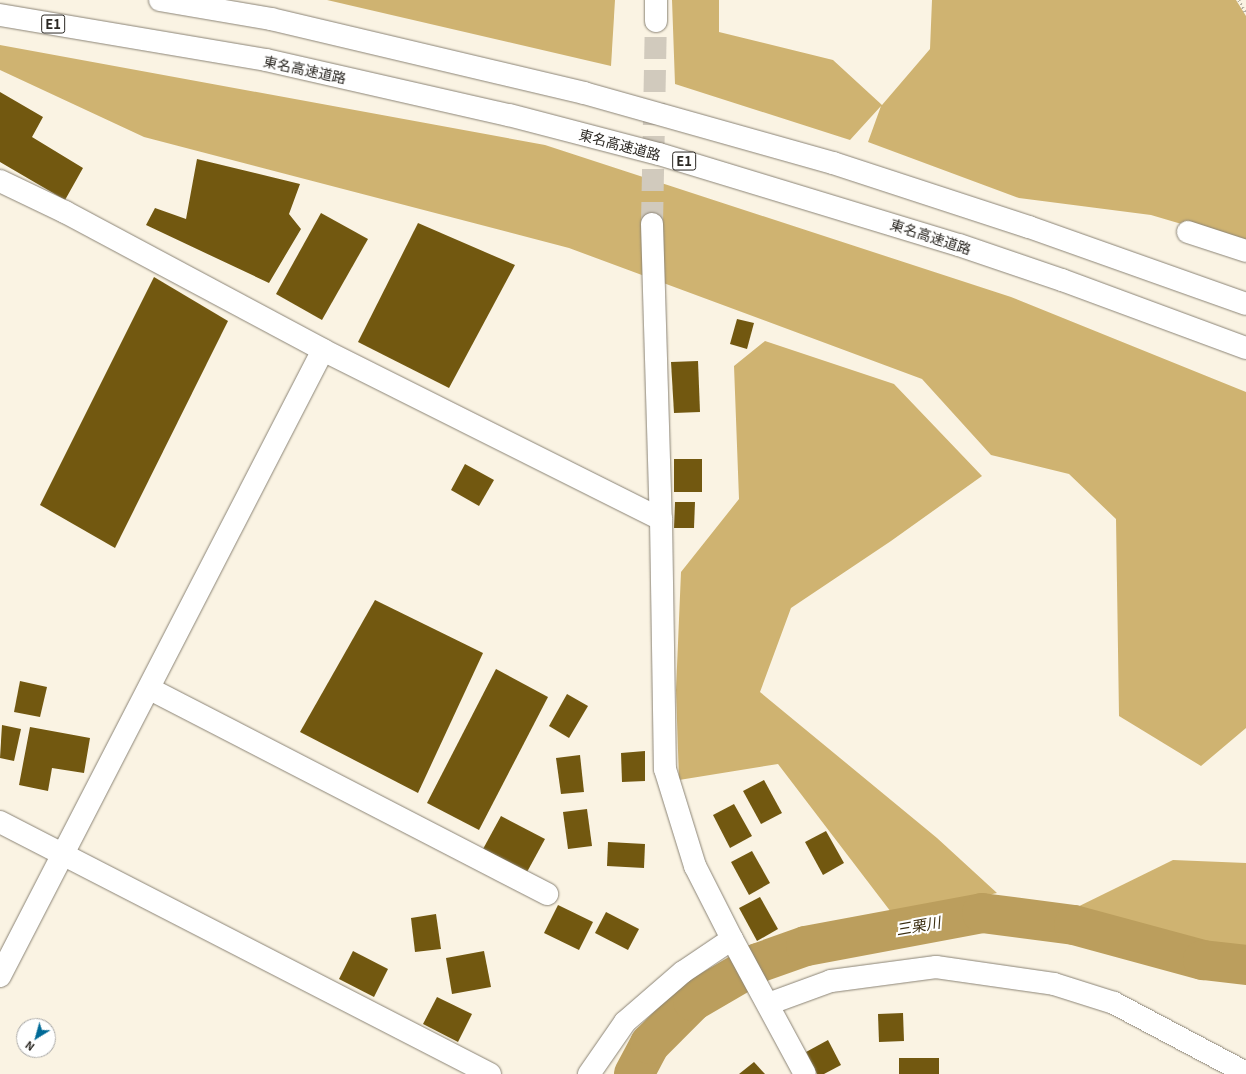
<!DOCTYPE html>
<meta charset="utf-8">
<style>
body{margin:0}
#map{position:relative;width:1246px;height:1074px;overflow:hidden;background:#faf3e3;font-family:Georgia,"Noto Sans JP",serif}
div>[style]{position:absolute}
[style*='--x']{left:calc(var(--x)*1px);top:calc(var(--y)*1px);width:calc(var(--w)*1px);rotate:calc(var(--a)*1deg)}
.forest>*{inset:0;background:#cfb371}
.river>*{height:40px;margin:-20px;padding:0 20px;transform-origin:20px;border-radius:20px;background:#bb9e5d}
.building>*{inset:0;background:#725810}
.minor-tunnel>*{height:22px;margin-top:-11px;transform-origin:0;background:repeating-linear-gradient(90deg,#d1cabd 0 22px,transparent 0 33px)}
.path>*{height:2.5px;margin-top:-1.25px;transform-origin:0;background:repeating-linear-gradient(90deg,#b3aea1 0 1px,transparent 0 4px)}
.roads{filter:drop-shadow(0 0 1px #8b8476) drop-shadow(0 0 1px #8b8476)}
.minor>*{height:22px;margin:-11px;padding:0 11px;transform-origin:11px;border-radius:11px;background:#fff}
.highway>*{height:22px;margin:-11px;padding:0 11px;transform-origin:11px;border-radius:11px;background:#fff}
span{translate:-50% -50%;white-space:nowrap;text-align:center;line-height:1.15;-webkit-text-stroke:4px #fff;paint-order:stroke}
.shield-label span{padding:1px 3px;background:#fff;border:1px solid;border-radius:3px;-webkit-text-stroke-width:0}
.shield-label{font-size:13px;color:#2b2823;font-weight:700}
.street-label{font-size:14px;color:#2b2823}
.water-label{font-size:15px;color:#3b2e11;font-style:italic}
.north{position:absolute;left:16px;top:1018px;width:40px;height:40px;box-sizing:border-box;background:#fff;border:1px solid #aaa9a7;border-radius:50%;rotate:217deg;font-size:11px;font-weight:700;line-height:16px;text-align:center;color:#2b2823}
.north::after{content:'';display:block;margin:auto;width:14px;height:18px;background:#006a97;clip-path:polygon(50% 0,100% 100%,50% 72%,0 100%)}
</style>
<div id="map">
<div class="forest">
<div style="clip-path:polygon(327px 0,615px 0,611px 66px)"></div>
<div style="clip-path:polygon(672px 0,719px 0,719px 32px,833px 60px,882px 105px,930px 49px,932px 0,1236px 0,1246px 16px,1246px 243px,1151px 215px,1019px 198px,868px 142px,881px 106px,850px 140px,675px 84px)"></div>
<div style="clip-path:polygon(0 45px,545px 145px,1011px 297px,1246px 392px,1246px 728px,1201px 766px,1119px 716px,1116px 519px,1069px 474px,991px 455px,922px 379px,569px 248px,144px 137px,0 70px)"></div>
<div style="clip-path:polygon(765px 341px,894px 384px,982px 476px,891px 541px,791px 608px,760px 692px,937px 838px,997px 893px,894px 916px,778px 764px,679px 780px,676px 690px,681px 572px,739px 499px,734px 366px)"></div>
<div style="clip-path:polygon(1173px 860px,1246px 863px,1246px 965px,1057px 917px)"></div>
</div>
<div class="river">
<div style="--x:634;--y:1074;--w:34;--a:-62"></div>
<div style="--x:650;--y:1044;--w:61;--a:-45"></div>
<div style="--x:693;--y:1001;--w:75;--a:-30.3"></div>
<div style="--x:758;--y:963;--w:51;--a:-19.5"></div>
<div style="--x:806;--y:946;--w:179;--a:-10.6"></div>
<div style="--x:982;--y:913;--w:93;--a:7.4"></div>
<div style="--x:1074;--y:925;--w:134;--a:15.2"></div>
<div style="--x:1203;--y:960;--w:43;--a:6.6"></div>
</div>
<div class="building">
<div style="clip-path:polygon(0 92px,43px 117px,32px 137px,83px 168px,65px 200px,0 162px)"></div>
<div style="clip-path:polygon(197px 159px,300px 184px,289px 214px,301px 229px,269px 283px,146px 225px,155px 208px,186px 219px)"></div>
<div style="clip-path:polygon(321px 213px,368px 239px,322px 320px,276px 294px)"></div>
<div style="clip-path:polygon(418px 223px,515px 265px,449px 388px,358px 342px)"></div>
<div style="clip-path:polygon(154px 277px,228px 321px,115px 548px,40px 505px)"></div>
<div style="clip-path:polygon(737px 319px,754px 323px,747px 349px,730px 344px)"></div>
<div style="clip-path:polygon(698px 361px,700px 412px,674px 413px,671px 362px)"></div>
<div style="clip-path:polygon(674px 459px,702px 459px,702px 492px,674px 492px)"></div>
<div style="clip-path:polygon(465px 464px,494px 480px,479px 506px,451px 490px)"></div>
<div style="clip-path:polygon(675px 502px,695px 502px,694px 528px,674px 528px)"></div>
<div style="clip-path:polygon(375px 600px,483px 653px,418px 793px,300px 732px)"></div>
<div style="clip-path:polygon(496px 669px,548px 697px,479px 830px,427px 803px)"></div>
<div style="clip-path:polygon(20px 681px,47px 687px,40px 717px,14px 712px)"></div>
<div style="clip-path:polygon(567px 694px,588px 706px,569px 738px,549px 726px)"></div>
<div style="clip-path:polygon(2px 725px,21px 729px,14px 761px,0 758px)"></div>
<div style="clip-path:polygon(30px 727px,90px 738px,84px 773px,52px 768px,48px 791px,19px 785px)"></div>
<div style="clip-path:polygon(645px 751px,645px 781px,622px 782px,621px 753px)"></div>
<div style="clip-path:polygon(580px 755px,584px 792px,561px 794px,556px 758px)"></div>
<div style="clip-path:polygon(764px 780px,782px 813px,761px 824px,743px 791px)"></div>
<div style="clip-path:polygon(734px 804px,752px 836px,730px 848px,713px 815px)"></div>
<div style="clip-path:polygon(587px 809px,592px 846px,568px 849px,563px 812px)"></div>
<div style="clip-path:polygon(501px 816px,545px 839px,527px 872px,483px 849px)"></div>
<div style="clip-path:polygon(826px 831px,844px 863px,823px 875px,805px 842px)"></div>
<div style="clip-path:polygon(608px 842px,645px 844px,644px 868px,607px 866px)"></div>
<div style="clip-path:polygon(752px 851px,770px 883px,749px 895px,731px 862px)"></div>
<div style="clip-path:polygon(760px 897px,778px 929px,757px 941px,739px 908px)"></div>
<div style="clip-path:polygon(558px 905px,593px 922px,579px 950px,544px 933px)"></div>
<div style="clip-path:polygon(606px 912px,639px 929px,628px 950px,595px 933px)"></div>
<div style="clip-path:polygon(436px 914px,441px 949px,415px 952px,411px 918px)"></div>
<div style="clip-path:polygon(353px 951px,388px 969px,374px 997px,339px 979px)"></div>
<div style="clip-path:polygon(484px 951px,491px 987px,452px 994px,446px 958px)"></div>
<div style="clip-path:polygon(437px 997px,472px 1014px,458px 1042px,423px 1024px)"></div>
<div style="clip-path:polygon(903px 1013px,904px 1041px,879px 1042px,878px 1014px)"></div>
<div style="clip-path:polygon(828px 1040px,841px 1065px,824px 1074px,817px 1074px,806px 1052px)"></div>
<div style="clip-path:polygon(899px 1058px,939px 1058px,939px 1074px,899px 1074px)"></div>
<div style="clip-path:polygon(754px 1062px,765px 1074px,739px 1074px)"></div>
</div>
<div class="minor-tunnel">
<div style="--x:652;--y:224;--w:203;--a:-88.9"></div>
</div>
<div class="path">
<div style="--x:1239;--y:0;--w:15;--a:62"></div>
</div>
<div class="roads">
<div class="minor">
<div style="--x:656;--y:0;--w:21;--a:90"></div>
<div style="--x:0;--y:181;--w:72;--a:25.5"></div>
<div style="--x:65;--y:212;--w:293;--a:28.1"></div>
<div style="--x:323;--y:350;--w:378;--a:26.6"></div>
<div style="--x:652;--y:224;--w:295;--a:88.3"></div>
<div style="--x:661;--y:519;--w:250;--a:89.1"></div>
<div style="--x:665;--y:769;--w:102;--a:72.8"></div>
<div style="--x:695;--y:866;--w:82;--a:63.1"></div>
<div style="--x:732;--y:939;--w:153;--a:61.6"></div>
<div style="--x:1188;--y:232;--w:61;--a:18.1"></div>
<div style="--x:150;--y:689;--w:447;--a:27.3"></div>
<div style="--x:0;--y:822;--w:551;--a:27.22"></div>
<div style="--x:0;--y:976;--w:704;--a:-62.71"></div>
<div style="--x:768;--y:1004;--w:67;--a:-20.1"></div>
<div style="--x:831;--y:981;--w:106;--a:-7.6"></div>
<div style="--x:936;--y:967;--w:119;--a:8.2"></div>
<div style="--x:1054;--y:984;--w:63;--a:17.6"></div>
<div style="--x:1114;--y:1003;--w:149;--a:27.9"></div>
<div style="--x:589;--y:1074;--w:63;--a:-55.3"></div>
<div style="--x:625;--y:1022;--w:77;--a:-40.8"></div>
<div style="--x:683;--y:972;--w:59;--a:-34"></div>
</div>
<div class="highway">
<div style="--x:160;--y:0;--w:113;--a:9.7"></div>
<div style="--x:271;--y:19;--w:322;--a:13.3"></div>
<div style="--x:584;--y:93;--w:259;--a:15.7"></div>
<div style="--x:833;--y:163;--w:206;--a:18.1"></div>
<div style="--x:1029;--y:227;--w:230;--a:19.5"></div>
<div style="--x:0;--y:15;--w:270;--a:9.6"></div>
<div style="--x:266;--y:60;--w:249;--a:12.8"></div>
<div style="--x:509;--y:115;--w:155;--a:14.6"></div>
<div style="--x:659;--y:154;--w:313;--a:16.9"></div>
<div style="--x:959;--y:245;--w:109;--a:18.8"></div>
<div style="--x:1062;--y:280;--w:196;--a:20.3"></div>
</div>
</div>
<div class="shield-label">
<span style="left:53px;top:24px">E1</span>
<span style="left:684px;top:161px">E1</span>
</div>
<div class="street-label">
<span style="left:305px;top:69px;rotate:12deg">東名高速道路</span>
<span style="left:620px;top:144px;rotate:15deg">東名高速道路</span>
<span style="left:931px;top:236px;rotate:18deg">東名高速道路</span>
</div>
<div class="water-label">
<span style="left:918px;top:925px;rotate:-10deg">三栗川</span>
</div>
<div class="north">N</div>
</div>
